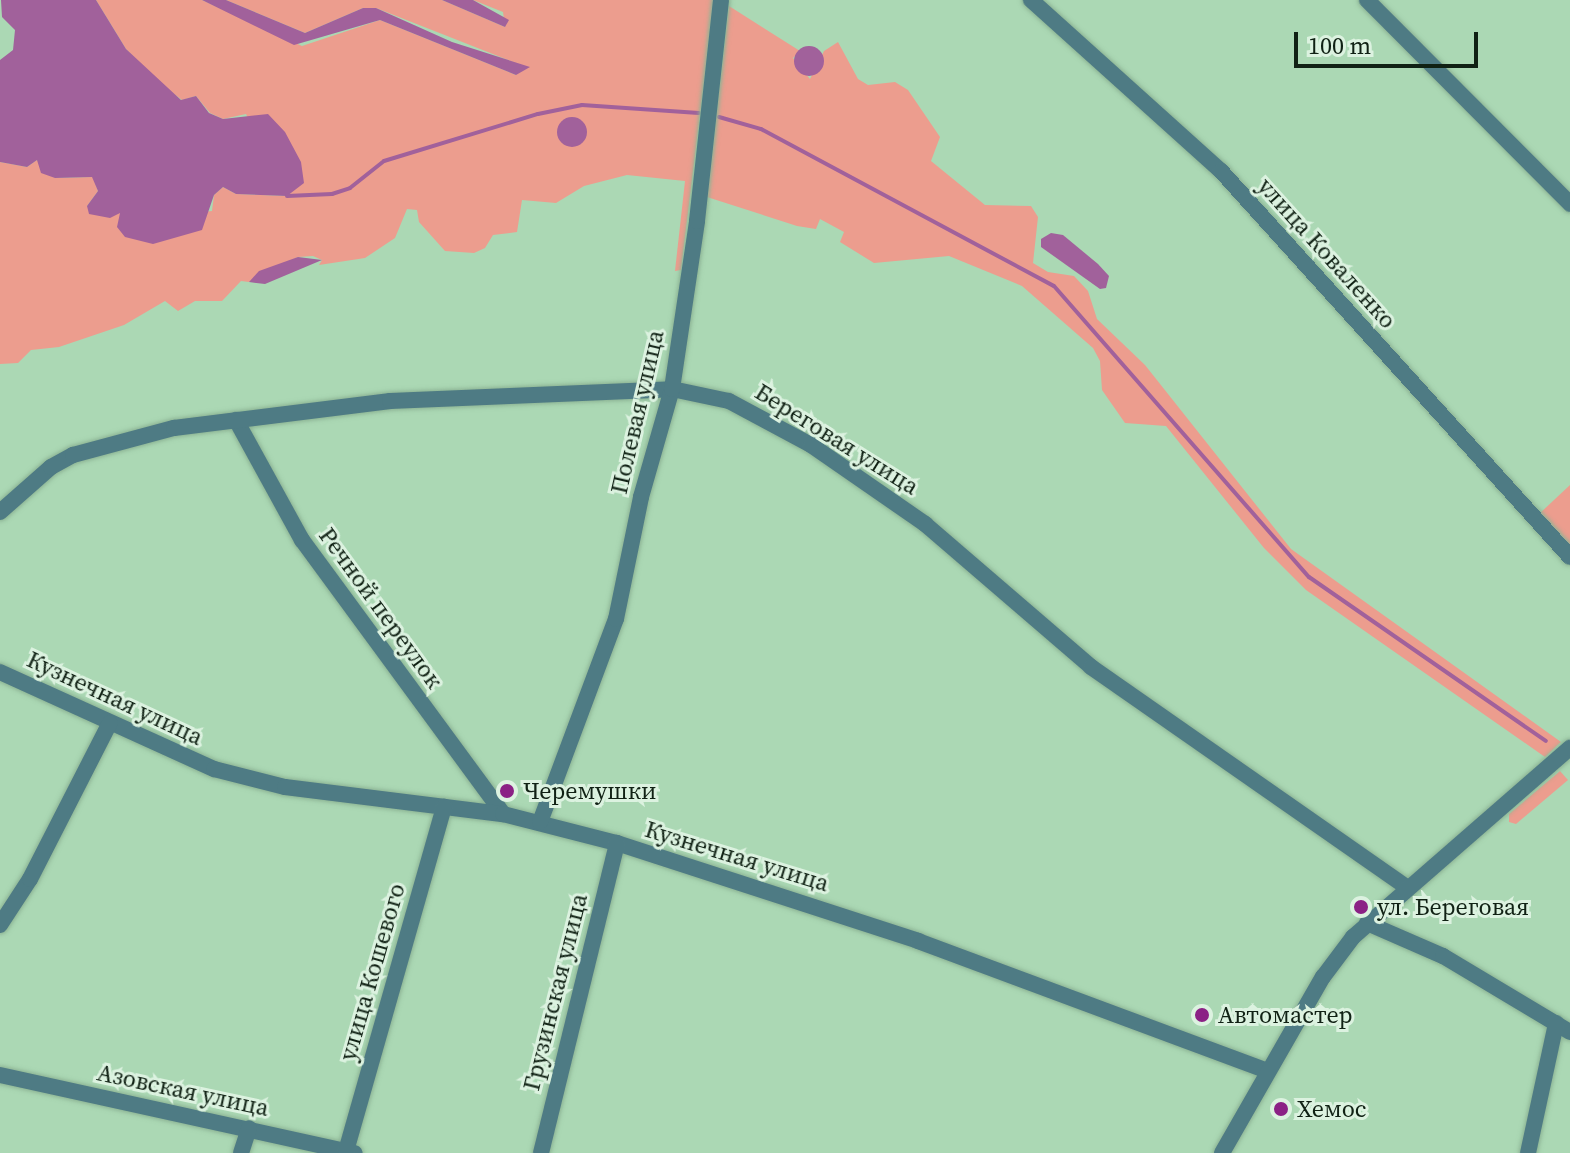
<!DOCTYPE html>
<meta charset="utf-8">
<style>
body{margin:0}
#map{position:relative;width:1570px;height:1153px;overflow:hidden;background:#abd8b4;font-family:"Source Serif 4",serif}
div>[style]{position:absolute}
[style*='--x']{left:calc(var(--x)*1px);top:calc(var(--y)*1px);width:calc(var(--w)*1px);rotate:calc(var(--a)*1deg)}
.green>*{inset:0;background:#ec9d8e}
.water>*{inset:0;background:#a1619b}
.round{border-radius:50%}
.stream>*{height:4px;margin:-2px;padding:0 2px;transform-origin:2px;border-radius:2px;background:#a1619b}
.roads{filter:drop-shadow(0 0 2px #8cb394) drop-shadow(0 0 2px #8cb394)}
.minor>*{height:16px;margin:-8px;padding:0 8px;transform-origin:8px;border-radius:8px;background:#4e7b84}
.dots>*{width:22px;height:22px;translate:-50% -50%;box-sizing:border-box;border:4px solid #dcf2e0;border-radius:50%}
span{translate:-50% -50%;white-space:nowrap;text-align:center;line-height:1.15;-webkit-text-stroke:6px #dcf2e0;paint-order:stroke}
.street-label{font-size:24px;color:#102114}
.poi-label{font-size:24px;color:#102114}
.left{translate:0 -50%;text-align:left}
.scale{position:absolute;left:1294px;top:32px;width:184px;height:36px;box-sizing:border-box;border:4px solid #102114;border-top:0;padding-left:10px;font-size:24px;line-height:28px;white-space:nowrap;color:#102114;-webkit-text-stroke:6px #dcf2e0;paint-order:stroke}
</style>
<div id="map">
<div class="green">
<div style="clip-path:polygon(96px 0,202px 0,302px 46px,380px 20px,516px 75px,518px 64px,376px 8px,363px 8px,305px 33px,226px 0,442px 0,505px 27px,503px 12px,473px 0,714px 0,681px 270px,675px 271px,685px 181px,627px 175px,584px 186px,556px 203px,522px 200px,517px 232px,493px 235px,485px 248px,474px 253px,445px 251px,419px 222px,417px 210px,407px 209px,395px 238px,365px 258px,319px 265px,322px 260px,313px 256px,298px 257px,249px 282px,241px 281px,222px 301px,195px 301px,178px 311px,165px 301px,124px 325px,59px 347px,31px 350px,18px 363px,0 364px,0 162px,27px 167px,37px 160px,55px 178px,93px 177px,98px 191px,87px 206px,120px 213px,121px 221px,212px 211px,214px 195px,223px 187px,236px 194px,286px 196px,246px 114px,223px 119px,210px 113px,196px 96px,182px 100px,156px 80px,126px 49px)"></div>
<div style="clip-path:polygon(729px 6px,800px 51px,793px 58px,810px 79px,824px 51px,838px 42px,858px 79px,868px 85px,895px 82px,908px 90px,940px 137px,931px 161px,985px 205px,1031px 206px,1038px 217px,1033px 263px,1048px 272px,1074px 276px,1088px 291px,1097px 319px,1145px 365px,1291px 549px,1561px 742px,1545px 757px,1306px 590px,1264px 548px,1166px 426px,1125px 423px,1102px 390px,1100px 361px,1093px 348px,1022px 286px,949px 256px,874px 263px,840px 242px,844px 232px,820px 219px,816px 229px,797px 226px,707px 197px)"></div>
<div style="clip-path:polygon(1570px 485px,1570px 550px,1538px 515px)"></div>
<div style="clip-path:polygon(1560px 771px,1568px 780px,1516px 824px,1509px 822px,1509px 814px)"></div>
</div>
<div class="water">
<div style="clip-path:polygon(1px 0,96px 0,126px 49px,181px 100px,196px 96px,209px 113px,223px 119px,268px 114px,285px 132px,301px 162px,304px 183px,287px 196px,236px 194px,223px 187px,214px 195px,202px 230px,153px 244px,125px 237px,117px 227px,120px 213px,110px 218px,89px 214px,87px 206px,98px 191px,92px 177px,55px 178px,41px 173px,37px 160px,27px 167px,0 162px,0 60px,13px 50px,15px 30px,2px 17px)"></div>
<div style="clip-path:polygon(202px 0,226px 0,305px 33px,363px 8px,376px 8px,452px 42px,530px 67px,516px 75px,380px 20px,294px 45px)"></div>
<div style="clip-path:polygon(442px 0,473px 0,509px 20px,505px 27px)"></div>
<div class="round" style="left:794px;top:46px;width:30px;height:30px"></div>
<div class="round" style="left:557px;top:117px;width:30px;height:30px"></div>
<div style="clip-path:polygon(1051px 233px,1063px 235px,1098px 264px,1109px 276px,1106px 288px,1100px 289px,1041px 247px,1041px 239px)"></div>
<div style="clip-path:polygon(298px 257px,322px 260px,265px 284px,249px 282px,259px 271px)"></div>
</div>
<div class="stream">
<div style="--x:719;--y:117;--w:44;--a:15.9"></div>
<div style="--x:761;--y:129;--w:332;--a:28.2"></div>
<div style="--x:1054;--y:286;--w:387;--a:48.8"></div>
<div style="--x:1309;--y:577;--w:288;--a:34.7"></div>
<div style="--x:287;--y:196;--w:45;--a:-2.5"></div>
<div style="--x:332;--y:194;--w:19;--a:-18"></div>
<div style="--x:350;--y:188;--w:43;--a:-38.5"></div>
<div style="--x:384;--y:161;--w:161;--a:-17"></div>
<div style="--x:538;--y:114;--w:45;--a:-11.6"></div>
<div style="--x:582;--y:105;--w:117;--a:3.9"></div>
</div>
<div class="roads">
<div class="minor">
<div style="--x:1031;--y:0;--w:256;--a:42"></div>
<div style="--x:1221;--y:171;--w:520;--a:47.88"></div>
<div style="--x:1367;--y:0;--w:288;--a:45.1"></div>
<div style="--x:236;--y:420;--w:137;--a:61.2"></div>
<div style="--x:302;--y:540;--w:340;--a:53.7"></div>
<div style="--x:0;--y:512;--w:68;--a:-41.4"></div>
<div style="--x:51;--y:467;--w:25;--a:-29"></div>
<div style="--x:73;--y:455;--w:105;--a:-15"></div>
<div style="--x:174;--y:428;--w:218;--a:-7.1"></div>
<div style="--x:390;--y:401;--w:282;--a:-2.4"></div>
<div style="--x:672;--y:389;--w:58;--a:11.9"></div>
<div style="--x:729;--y:401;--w:93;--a:28.2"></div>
<div style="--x:811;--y:445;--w:139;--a:34.7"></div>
<div style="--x:925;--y:524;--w:219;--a:40.7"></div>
<div style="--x:1091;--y:667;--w:384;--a:34.9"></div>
<div style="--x:0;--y:672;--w:235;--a:24.4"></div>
<div style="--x:214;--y:769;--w:73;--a:14.2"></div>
<div style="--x:285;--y:787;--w:220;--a:7.1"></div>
<div style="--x:503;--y:814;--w:118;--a:14.3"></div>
<div style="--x:617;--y:843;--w:317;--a:18"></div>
<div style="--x:918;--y:941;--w:373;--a:20.4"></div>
<div style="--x:540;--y:822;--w:217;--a:-69.5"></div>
<div style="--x:616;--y:619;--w:125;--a:-78.4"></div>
<div style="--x:641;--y:497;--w:112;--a:-74"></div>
<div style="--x:672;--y:389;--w:170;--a:-81.5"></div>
<div style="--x:697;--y:221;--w:222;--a:-83.8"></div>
<div style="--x:1367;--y:923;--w:83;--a:23.5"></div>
<div style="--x:1443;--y:956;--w:148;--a:30.9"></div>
<div style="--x:0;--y:925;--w:55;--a:-56.9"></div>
<div style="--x:30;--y:879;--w:175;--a:-62.9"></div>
<div style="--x:0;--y:1075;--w:363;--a:12.4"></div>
<div style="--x:346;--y:1151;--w:358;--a:-74.1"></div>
<div style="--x:241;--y:1153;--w:26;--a:-72"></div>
<div style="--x:541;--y:1153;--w:319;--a:-76.2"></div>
<div style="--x:1222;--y:1153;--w:203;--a:-60.2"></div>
<div style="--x:1323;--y:977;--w:50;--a:-53.1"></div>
<div style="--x:1353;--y:937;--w:288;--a:-41.1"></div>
<div style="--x:1528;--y:1153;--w:133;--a:-77.8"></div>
</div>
</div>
<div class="dots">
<div style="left:507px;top:791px;background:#8b2185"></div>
<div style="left:1361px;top:907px;background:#8b2185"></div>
<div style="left:1202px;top:1015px;background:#8b2185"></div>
<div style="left:1281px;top:1109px;background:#8b2185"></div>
</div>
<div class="street-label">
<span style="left:1327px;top:253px;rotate:48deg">улица Коваленко</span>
<span style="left:637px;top:412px;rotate:-77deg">Полевая улица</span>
<span style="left:837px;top:439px;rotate:32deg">Береговая улица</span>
<span style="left:381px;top:608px;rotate:54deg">Речной переулок</span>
<span style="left:115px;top:698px;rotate:25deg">Кузнечная улица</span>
<span style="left:737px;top:856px;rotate:17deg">Кузнечная улица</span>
<span style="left:372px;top:972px;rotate:-74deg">улица Кошевого</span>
<span style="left:555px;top:992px;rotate:-76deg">Грузинская улица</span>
<span style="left:183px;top:1090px;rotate:12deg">Азовская улица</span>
</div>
<div class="poi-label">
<span class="left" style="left:523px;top:791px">Черемушки</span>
<span class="left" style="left:1377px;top:907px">ул. Береговая</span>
<span class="left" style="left:1218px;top:1015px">Автомастер</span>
<span class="left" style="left:1297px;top:1109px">Хемос</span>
</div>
<div class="scale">100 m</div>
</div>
